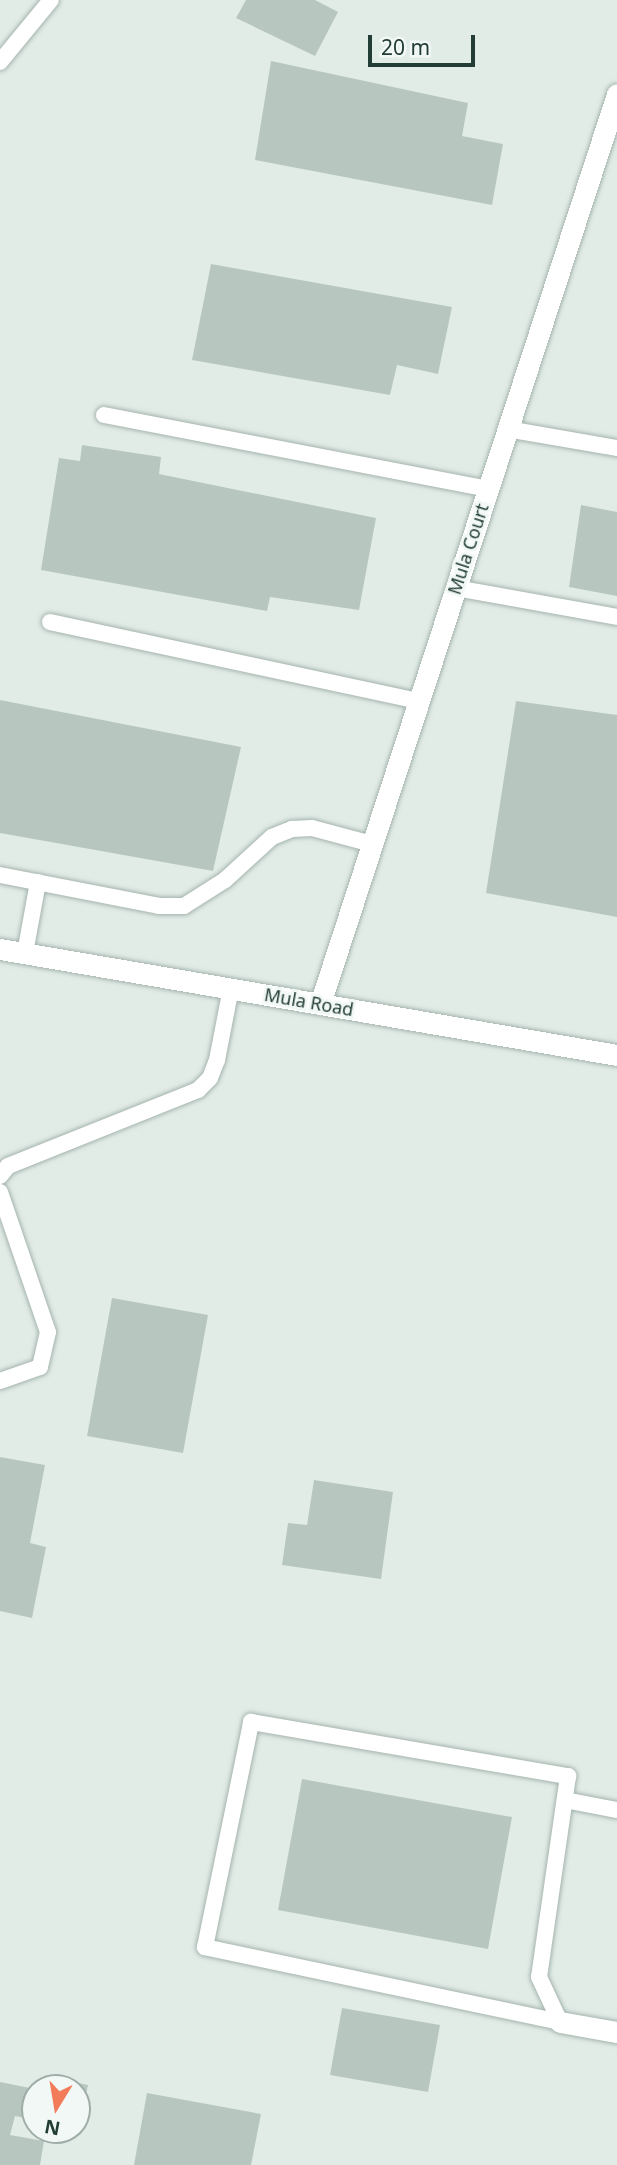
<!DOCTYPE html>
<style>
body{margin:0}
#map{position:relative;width:617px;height:2165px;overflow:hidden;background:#e2ece7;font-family:"Noto Sans",sans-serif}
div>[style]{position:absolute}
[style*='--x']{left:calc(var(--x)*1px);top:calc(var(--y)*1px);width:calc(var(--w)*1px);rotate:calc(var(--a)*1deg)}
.building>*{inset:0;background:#b7c7c0}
.roads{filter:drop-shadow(0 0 2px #a5b4ae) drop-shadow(0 0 2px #a5b4ae)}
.lane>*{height:16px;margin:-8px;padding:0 8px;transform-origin:8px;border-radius:8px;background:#fff}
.street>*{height:21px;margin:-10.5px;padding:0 10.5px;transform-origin:10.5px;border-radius:10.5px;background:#fff}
.secondary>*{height:21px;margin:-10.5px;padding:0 10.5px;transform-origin:10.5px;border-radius:10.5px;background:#fff}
span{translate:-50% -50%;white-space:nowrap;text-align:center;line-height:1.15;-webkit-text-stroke:6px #f2f8f5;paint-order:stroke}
.street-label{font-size:18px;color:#223d35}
.north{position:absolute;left:21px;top:2074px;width:70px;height:70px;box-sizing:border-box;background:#f2f8f5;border:2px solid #9fada8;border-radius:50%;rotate:191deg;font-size:19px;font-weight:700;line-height:28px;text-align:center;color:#223d35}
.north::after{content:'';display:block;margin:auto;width:24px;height:32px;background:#f27c59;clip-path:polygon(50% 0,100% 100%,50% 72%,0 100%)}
.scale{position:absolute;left:368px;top:35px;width:107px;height:32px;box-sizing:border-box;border:4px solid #223d35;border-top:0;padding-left:9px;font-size:21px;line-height:24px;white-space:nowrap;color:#223d35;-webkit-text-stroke:5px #f2f8f5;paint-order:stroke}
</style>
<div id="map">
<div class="building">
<div style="clip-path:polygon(246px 0,315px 0,338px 12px,315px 56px,236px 18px)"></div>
<div style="clip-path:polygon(271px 61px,468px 103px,462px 136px,503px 144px,492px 205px,255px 160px)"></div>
<div style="clip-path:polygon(211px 264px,452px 307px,438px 374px,397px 365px,390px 395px,192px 360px)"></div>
<div style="clip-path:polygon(82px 445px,161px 457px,159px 474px,376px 518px,359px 610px,270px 597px,267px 611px,41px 570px,59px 458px,80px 461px)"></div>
<div style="clip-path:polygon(581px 505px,617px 512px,617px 596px,569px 587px)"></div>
<div style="clip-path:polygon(0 700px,241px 747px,213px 871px,0 833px)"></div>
<div style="clip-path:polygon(516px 701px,617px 715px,617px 917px,486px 893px)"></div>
<div style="clip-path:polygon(112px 1298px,208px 1315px,183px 1453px,87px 1436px)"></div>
<div style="clip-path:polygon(0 1457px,45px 1465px,30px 1543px,46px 1547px,32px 1618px,0 1611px)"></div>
<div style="clip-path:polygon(314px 1480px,393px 1492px,381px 1579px,282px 1565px,288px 1523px,307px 1525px)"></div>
<div style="clip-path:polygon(302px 1779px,512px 1817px,488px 1949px,278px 1910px)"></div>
<div style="clip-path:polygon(342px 2008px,440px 2025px,428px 2092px,330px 2075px)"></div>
<div style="clip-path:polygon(54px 2078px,88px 2085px,78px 2133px,77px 2088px,53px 2088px)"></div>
<div style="clip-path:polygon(0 2082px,35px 2089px,35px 2120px,15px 2116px,10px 2135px,44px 2141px,40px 2165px,0 2165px)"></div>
<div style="clip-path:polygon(147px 2093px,261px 2114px,251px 2165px,134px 2165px)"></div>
</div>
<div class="roads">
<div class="lane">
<div style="--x:0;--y:62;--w:80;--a:-50.6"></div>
<div style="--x:104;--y:415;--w:391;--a:10.9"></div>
<div style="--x:507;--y:429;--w:112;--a:9.8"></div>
<div style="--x:456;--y:588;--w:164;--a:10.2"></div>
<div style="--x:50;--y:622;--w:377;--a:12.1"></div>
<div style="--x:0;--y:875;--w:162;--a:11"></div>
<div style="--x:159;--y:906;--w:25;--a:0"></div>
<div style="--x:184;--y:906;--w:49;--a:-32.4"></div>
<div style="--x:225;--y:880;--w:64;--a:-42.5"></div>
<div style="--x:272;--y:837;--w:22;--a:-22"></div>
<div style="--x:292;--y:829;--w:20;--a:-3"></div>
<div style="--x:312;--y:828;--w:62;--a:14.9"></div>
<div style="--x:25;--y:953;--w:72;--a:-79.6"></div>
<div style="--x:0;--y:1176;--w:13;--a:-51"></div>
<div style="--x:8;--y:1166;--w:205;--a:-21.8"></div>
<div style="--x:198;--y:1090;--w:17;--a:-45"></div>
<div style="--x:210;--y:1078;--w:19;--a:-69"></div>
<div style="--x:217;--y:1060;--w:73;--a:-79"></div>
<div style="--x:0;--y:1192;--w:148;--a:71.1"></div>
<div style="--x:48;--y:1332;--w:36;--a:103"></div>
<div style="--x:40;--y:1367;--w:42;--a:160.7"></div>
<div style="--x:251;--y:1722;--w:322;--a:9.7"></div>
<div style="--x:568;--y:1776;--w:203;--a:98.2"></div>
<div style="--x:539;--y:1977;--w:50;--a:65"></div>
<div style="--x:560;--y:2022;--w:363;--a:-168.1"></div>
<div style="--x:205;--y:1947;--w:230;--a:-78.4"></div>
<div style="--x:565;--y:1800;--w:53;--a:10.9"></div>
</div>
<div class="street">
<div style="--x:320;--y:1004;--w:957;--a:-71.92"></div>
<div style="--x:560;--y:2022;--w:58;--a:10"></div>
</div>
<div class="secondary">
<div style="--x:0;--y:949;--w:626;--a:9.75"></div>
</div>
</div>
<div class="street-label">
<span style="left:468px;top:549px;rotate:-72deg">Mula Court</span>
<span style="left:309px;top:1002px;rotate:10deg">Mula Road</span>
</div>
<div class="north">N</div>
<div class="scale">20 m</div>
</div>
